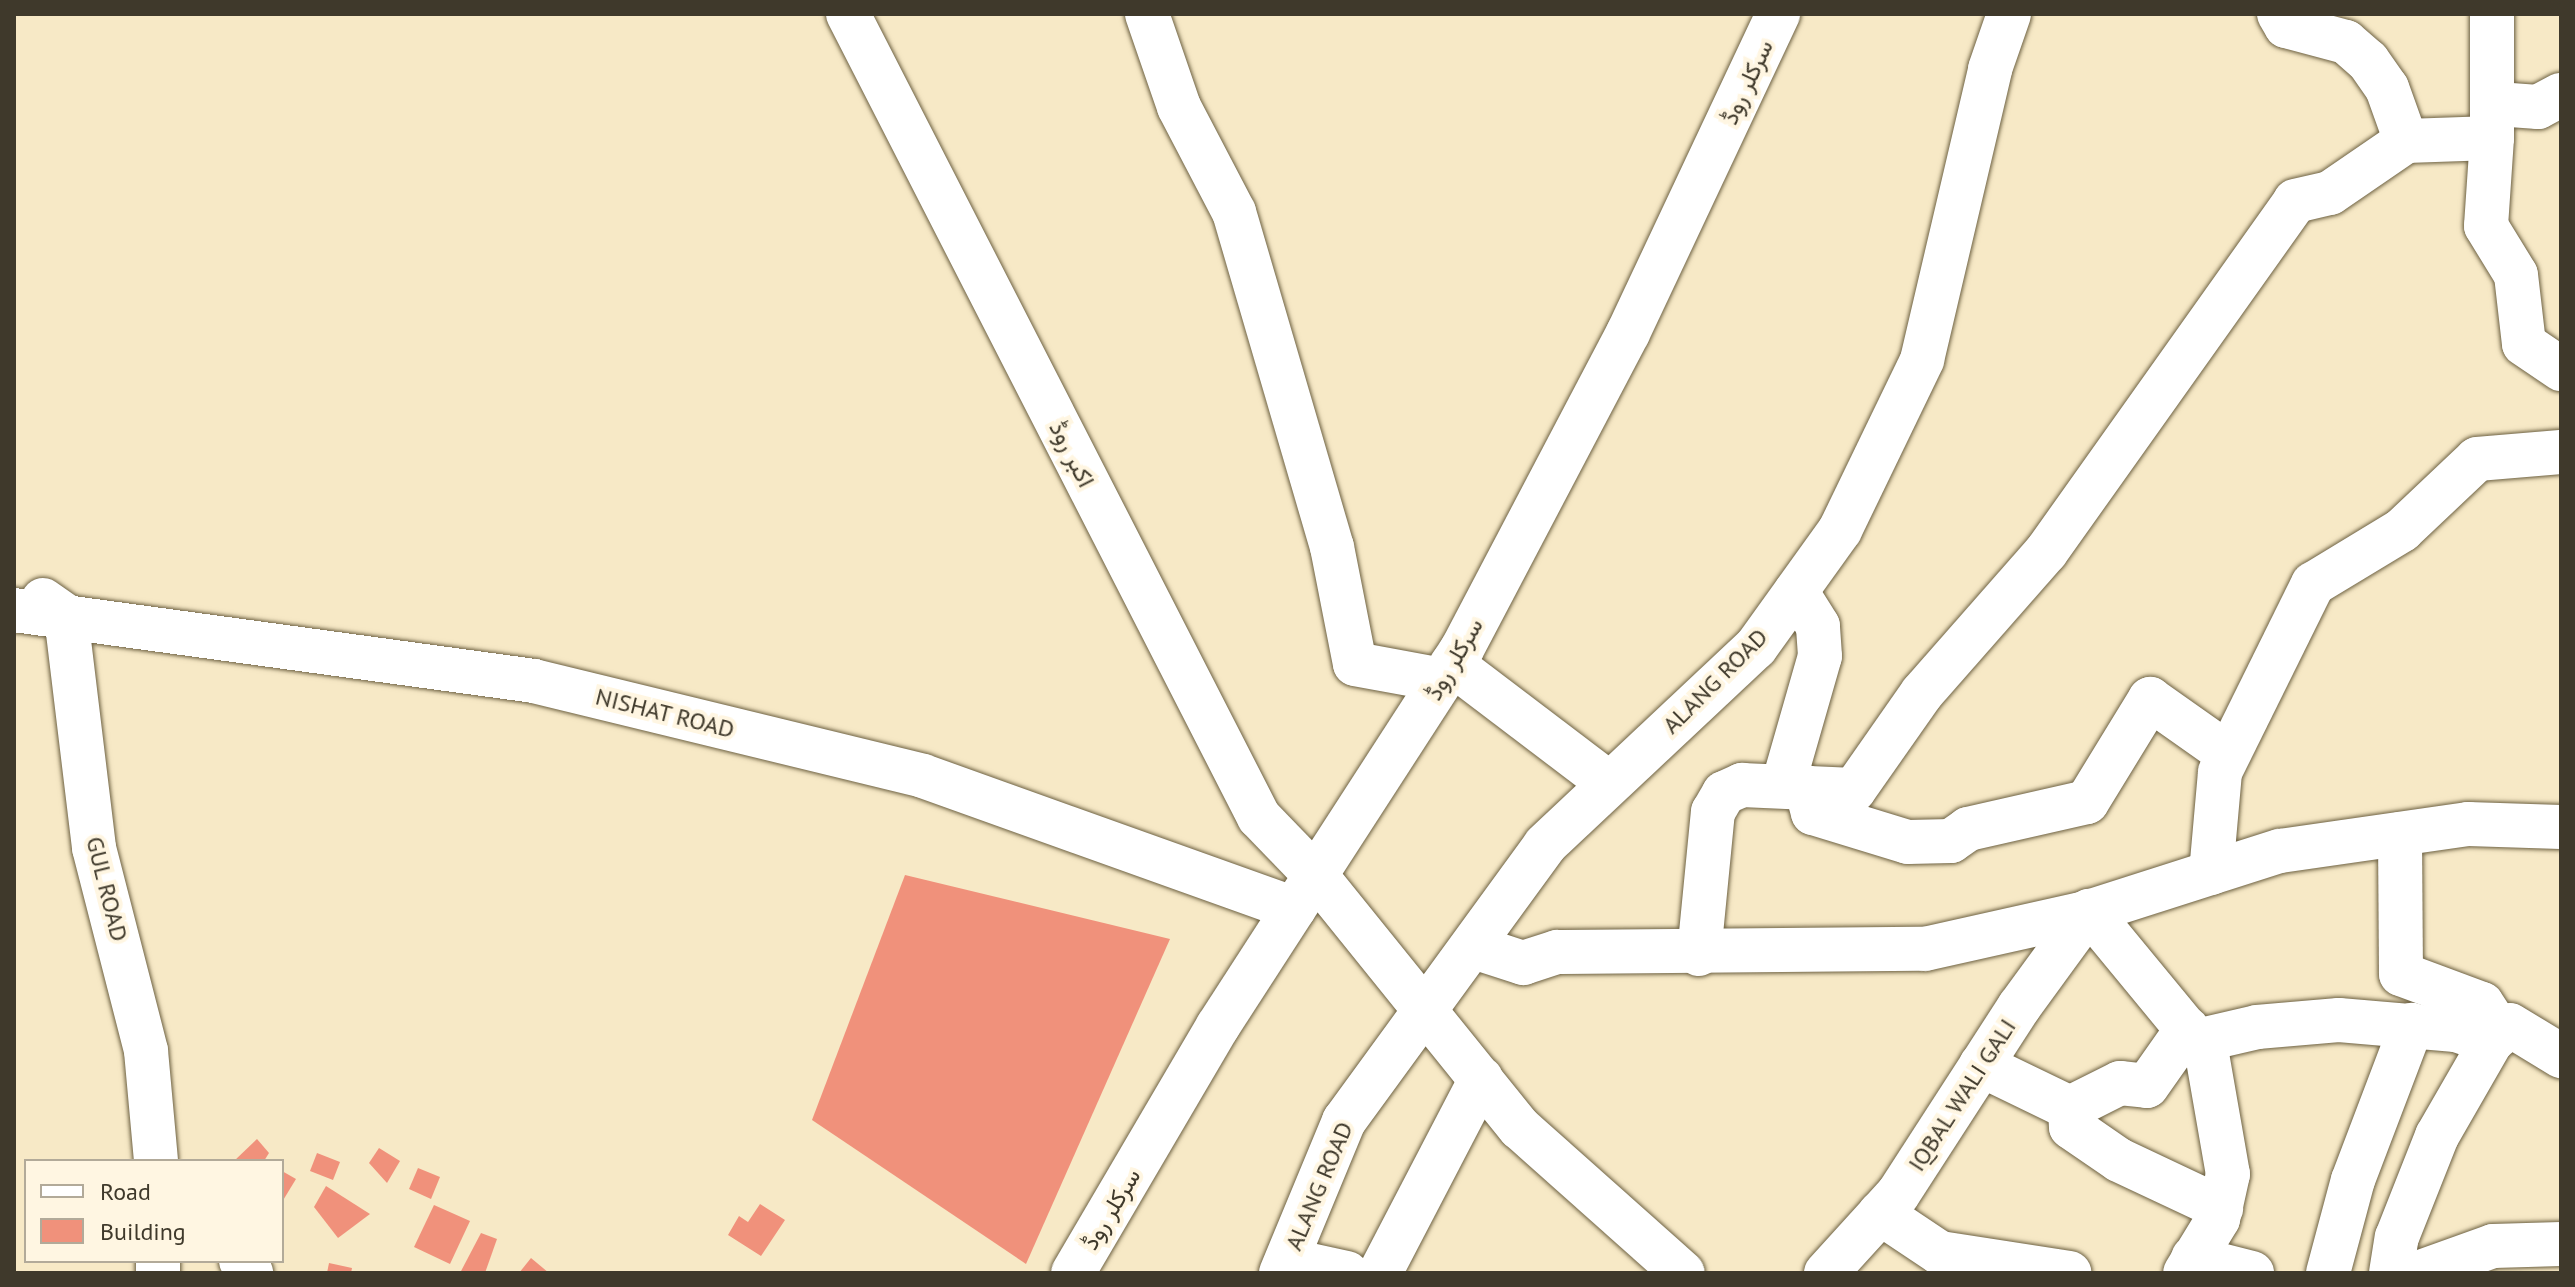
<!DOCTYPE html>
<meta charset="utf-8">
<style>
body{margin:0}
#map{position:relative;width:2575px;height:1287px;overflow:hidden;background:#f7e9c6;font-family:"PT Sans",Vazirmatn,sans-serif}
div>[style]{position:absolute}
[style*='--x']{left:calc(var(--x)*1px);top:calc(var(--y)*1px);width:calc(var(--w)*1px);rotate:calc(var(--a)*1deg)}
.building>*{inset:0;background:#f0917b}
.roads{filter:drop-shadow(0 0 2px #6d6142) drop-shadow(0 0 2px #6d6142)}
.minor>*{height:44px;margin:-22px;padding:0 22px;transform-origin:22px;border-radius:22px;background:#fff}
.major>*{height:44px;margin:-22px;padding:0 22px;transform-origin:22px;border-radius:22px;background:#fff}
span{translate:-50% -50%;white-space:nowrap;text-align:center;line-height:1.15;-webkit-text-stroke:8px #fff6e2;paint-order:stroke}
.street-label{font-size:24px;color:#3f392b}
.frame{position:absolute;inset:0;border:16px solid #3f392b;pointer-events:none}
.legend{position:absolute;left:24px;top:1159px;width:260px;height:104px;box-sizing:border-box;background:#fff6e2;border:2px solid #b2aa99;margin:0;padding:10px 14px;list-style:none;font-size:24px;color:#3f392b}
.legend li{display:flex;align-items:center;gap:16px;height:40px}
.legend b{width:40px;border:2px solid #b2aa99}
</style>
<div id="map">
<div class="building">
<div style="clip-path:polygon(905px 875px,1170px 939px,1026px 1264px,812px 1120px)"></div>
<div style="clip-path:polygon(257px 1139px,269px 1153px,264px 1161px,234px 1161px)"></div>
<div style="clip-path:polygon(379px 1148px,400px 1161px,387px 1183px,369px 1163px)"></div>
<div style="clip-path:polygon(317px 1153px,340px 1162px,333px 1180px,310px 1171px)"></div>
<div style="clip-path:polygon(418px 1168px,440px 1177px,431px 1199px,409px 1189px)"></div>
<div style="clip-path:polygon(282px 1171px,296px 1179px,282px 1202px)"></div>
<div style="clip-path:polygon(326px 1186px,370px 1214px,338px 1238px,314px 1207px)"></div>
<div style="clip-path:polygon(760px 1204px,785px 1220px,761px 1256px,728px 1235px,739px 1216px,748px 1222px)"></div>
<div style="clip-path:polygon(434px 1205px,470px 1221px,450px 1264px,414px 1247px)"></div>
<div style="clip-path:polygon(481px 1233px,497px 1239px,485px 1273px,460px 1273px)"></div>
<div style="clip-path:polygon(531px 1258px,549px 1273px,519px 1273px)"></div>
<div style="clip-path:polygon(329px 1263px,352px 1268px,351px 1273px,327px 1273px)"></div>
</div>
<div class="roads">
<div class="minor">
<div style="--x:1147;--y:14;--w:98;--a:71"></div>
<div style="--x:1179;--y:107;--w:119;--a:62.4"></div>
<div style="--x:1234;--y:212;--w:349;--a:73.7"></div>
<div style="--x:1332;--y:547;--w:119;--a:78.9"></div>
<div style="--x:1355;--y:664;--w:88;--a:10.4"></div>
<div style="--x:2279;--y:14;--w:14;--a:60"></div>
<div style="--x:2286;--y:26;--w:62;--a:14.9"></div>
<div style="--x:2346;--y:42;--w:29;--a:41"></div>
<div style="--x:2368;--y:61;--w:33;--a:55"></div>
<div style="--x:2387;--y:88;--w:56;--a:70.3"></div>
<div style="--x:2497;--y:104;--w:41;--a:4.2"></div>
<div style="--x:2538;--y:107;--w:26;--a:-28"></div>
<div style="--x:2492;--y:138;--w:88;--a:93.9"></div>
<div style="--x:2486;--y:226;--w:57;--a:58.5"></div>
<div style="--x:2516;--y:275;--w:69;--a:83.4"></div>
<div style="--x:2524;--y:344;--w:45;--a:34"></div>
<div style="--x:43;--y:600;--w:28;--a:35"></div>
<div style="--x:66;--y:616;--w:234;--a:83.1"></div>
<div style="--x:94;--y:848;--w:210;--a:75.6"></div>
<div style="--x:146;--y:1051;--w:110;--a:84.8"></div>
<div style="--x:14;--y:610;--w:525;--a:7.77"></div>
<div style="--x:534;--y:681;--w:400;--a:13.7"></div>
<div style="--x:923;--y:776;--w:394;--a:19.7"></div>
<div style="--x:1452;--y:664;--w:197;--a:37.2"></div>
<div style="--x:1783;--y:785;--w:134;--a:-74"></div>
<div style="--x:1820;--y:656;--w:30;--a:-94"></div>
<div style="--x:1818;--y:626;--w:41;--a:-122.2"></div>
<div style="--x:1806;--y:787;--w:27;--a:75"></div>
<div style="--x:1813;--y:813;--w:99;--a:17"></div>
<div style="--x:1908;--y:842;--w:43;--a:-1.3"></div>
<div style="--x:1951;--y:841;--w:21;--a:-35"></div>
<div style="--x:1968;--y:829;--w:122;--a:-12.8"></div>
<div style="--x:2087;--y:802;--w:121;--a:-58.5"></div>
<div style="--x:2150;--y:699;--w:95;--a:35.2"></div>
<div style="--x:2400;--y:834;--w:140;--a:89.6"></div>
<div style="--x:2401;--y:974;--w:86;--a:20.3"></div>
<div style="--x:2482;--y:1004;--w:35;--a:57"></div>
<div style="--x:2211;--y:873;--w:101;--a:-84.9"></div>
<div style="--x:2220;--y:772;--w:210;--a:-63.7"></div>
<div style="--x:2313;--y:584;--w:104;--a:-31.2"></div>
<div style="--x:2402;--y:530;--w:103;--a:-43.4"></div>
<div style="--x:2477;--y:459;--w:84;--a:-4.8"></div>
<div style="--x:1318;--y:878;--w:321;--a:51.1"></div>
<div style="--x:1520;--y:1128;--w:218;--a:41.7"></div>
<div style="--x:1474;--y:947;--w:52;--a:18.1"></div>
<div style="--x:1523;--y:963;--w:36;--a:-18"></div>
<div style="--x:1557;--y:952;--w:368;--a:-0.5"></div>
<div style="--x:1925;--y:949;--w:161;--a:-12.6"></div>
<div style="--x:2082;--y:914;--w:208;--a:-17.7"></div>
<div style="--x:2280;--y:851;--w:190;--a:-8.2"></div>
<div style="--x:2468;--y:824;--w:93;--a:1.8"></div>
<div style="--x:1699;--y:954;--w:143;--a:-84.4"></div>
<div style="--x:1713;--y:812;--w:22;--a:-60"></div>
<div style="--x:1724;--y:793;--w:20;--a:-24"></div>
<div style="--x:1742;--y:785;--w:112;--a:2.6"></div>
<div style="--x:1854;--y:790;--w:118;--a:-55"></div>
<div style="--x:1922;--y:693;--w:188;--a:-48.7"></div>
<div style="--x:2046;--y:552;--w:430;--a:-54.6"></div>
<div style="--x:2295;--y:201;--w:36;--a:-13"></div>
<div style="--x:2330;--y:193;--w:92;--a:-34.4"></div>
<div style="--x:2406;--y:141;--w:86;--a:-2"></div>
<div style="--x:2492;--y:138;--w:124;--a:-90"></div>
<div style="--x:2197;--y:1041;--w:62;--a:-13.1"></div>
<div style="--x:2257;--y:1027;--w:82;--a:-4.9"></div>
<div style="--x:2339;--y:1020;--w:117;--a:4.9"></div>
<div style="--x:2456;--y:1030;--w:37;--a:19"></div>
<div style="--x:1981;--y:1065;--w:99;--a:25.8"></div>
<div style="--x:2070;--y:1108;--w:19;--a:87"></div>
<div style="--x:2071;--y:1127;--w:58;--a:34.5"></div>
<div style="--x:2119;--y:1160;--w:113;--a:25.2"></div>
<div style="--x:2070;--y:1108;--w:56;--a:-26.6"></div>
<div style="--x:2120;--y:1083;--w:27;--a:6"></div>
<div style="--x:2147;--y:1086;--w:70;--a:-54.9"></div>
<div style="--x:1880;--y:1213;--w:72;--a:33.7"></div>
<div style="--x:1940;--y:1253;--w:131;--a:8.8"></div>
<div style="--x:2193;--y:1258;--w:61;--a:14.3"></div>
<div style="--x:1287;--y:1260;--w:61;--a:12.2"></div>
<div style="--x:241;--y:1261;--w:16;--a:50"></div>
<div style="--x:158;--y:1273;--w:12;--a:-90"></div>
<div style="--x:1281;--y:1273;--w:165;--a:-67.5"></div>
<div style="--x:1344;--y:1121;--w:341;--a:-53.9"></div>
<div style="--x:1545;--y:845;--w:289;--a:-43.2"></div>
<div style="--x:1756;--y:647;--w:144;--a:-54.3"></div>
<div style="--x:1840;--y:530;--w:189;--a:-64.2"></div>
<div style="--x:1922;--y:360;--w:299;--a:-76.8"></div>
<div style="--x:1990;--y:69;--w:58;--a:-70.9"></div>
<div style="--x:1380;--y:1273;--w:219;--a:-62.5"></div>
<div style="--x:1826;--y:1273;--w:107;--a:-47.7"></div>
<div style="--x:1898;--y:1194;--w:223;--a:-57.1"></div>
<div style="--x:2019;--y:1007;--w:119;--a:-53.9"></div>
<div style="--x:2089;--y:911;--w:185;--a:50.5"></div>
<div style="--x:2207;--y:1054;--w:122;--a:80.1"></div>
<div style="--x:2228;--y:1174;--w:46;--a:102.5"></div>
<div style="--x:2218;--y:1219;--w:63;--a:121.4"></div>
<div style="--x:2328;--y:1273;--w:96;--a:-75"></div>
<div style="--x:2353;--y:1180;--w:166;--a:-69.2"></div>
<div style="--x:2391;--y:1273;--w:36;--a:-81"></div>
<div style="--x:2397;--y:1237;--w:109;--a:-68.4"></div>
<div style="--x:2437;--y:1136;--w:108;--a:-60.1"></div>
<div style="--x:2491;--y:1042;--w:25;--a:-42"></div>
<div style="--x:2510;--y:1025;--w:60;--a:31.3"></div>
<div style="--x:2418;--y:1273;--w:80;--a:-19.8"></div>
<div style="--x:2493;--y:1246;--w:68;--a:-1.7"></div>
</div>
<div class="major">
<div style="--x:848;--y:14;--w:902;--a:62.9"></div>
<div style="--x:1259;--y:817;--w:85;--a:46"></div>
<div style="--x:1073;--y:1273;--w:286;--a:-59.6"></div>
<div style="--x:1218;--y:1026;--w:449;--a:-57.1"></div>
<div style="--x:1462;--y:649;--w:357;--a:-62.3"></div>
<div style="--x:1628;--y:333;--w:353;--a:-64.8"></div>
</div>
</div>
<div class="street-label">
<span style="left:1747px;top:82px;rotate:-65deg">سرکلر روڈ</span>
<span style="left:1072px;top:454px;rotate:63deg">اکبر روڈ</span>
<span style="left:1454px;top:659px;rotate:-60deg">سرکلر روڈ</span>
<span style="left:1715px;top:681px;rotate:-45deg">ALANG ROAD</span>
<span style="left:665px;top:713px;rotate:14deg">NISHAT ROAD</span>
<span style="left:107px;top:889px;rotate:76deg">GUL ROAD</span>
<span style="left:1962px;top:1095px;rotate:-57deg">IQBAL WALI GALI</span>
<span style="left:1319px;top:1186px;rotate:-67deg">ALANG ROAD</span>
<span style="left:1111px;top:1209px;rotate:-59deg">سرکلر روڈ</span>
</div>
<div class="frame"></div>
<ul class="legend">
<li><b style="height:10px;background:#fff"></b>Road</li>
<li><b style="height:22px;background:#f0917b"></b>Building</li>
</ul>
</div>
